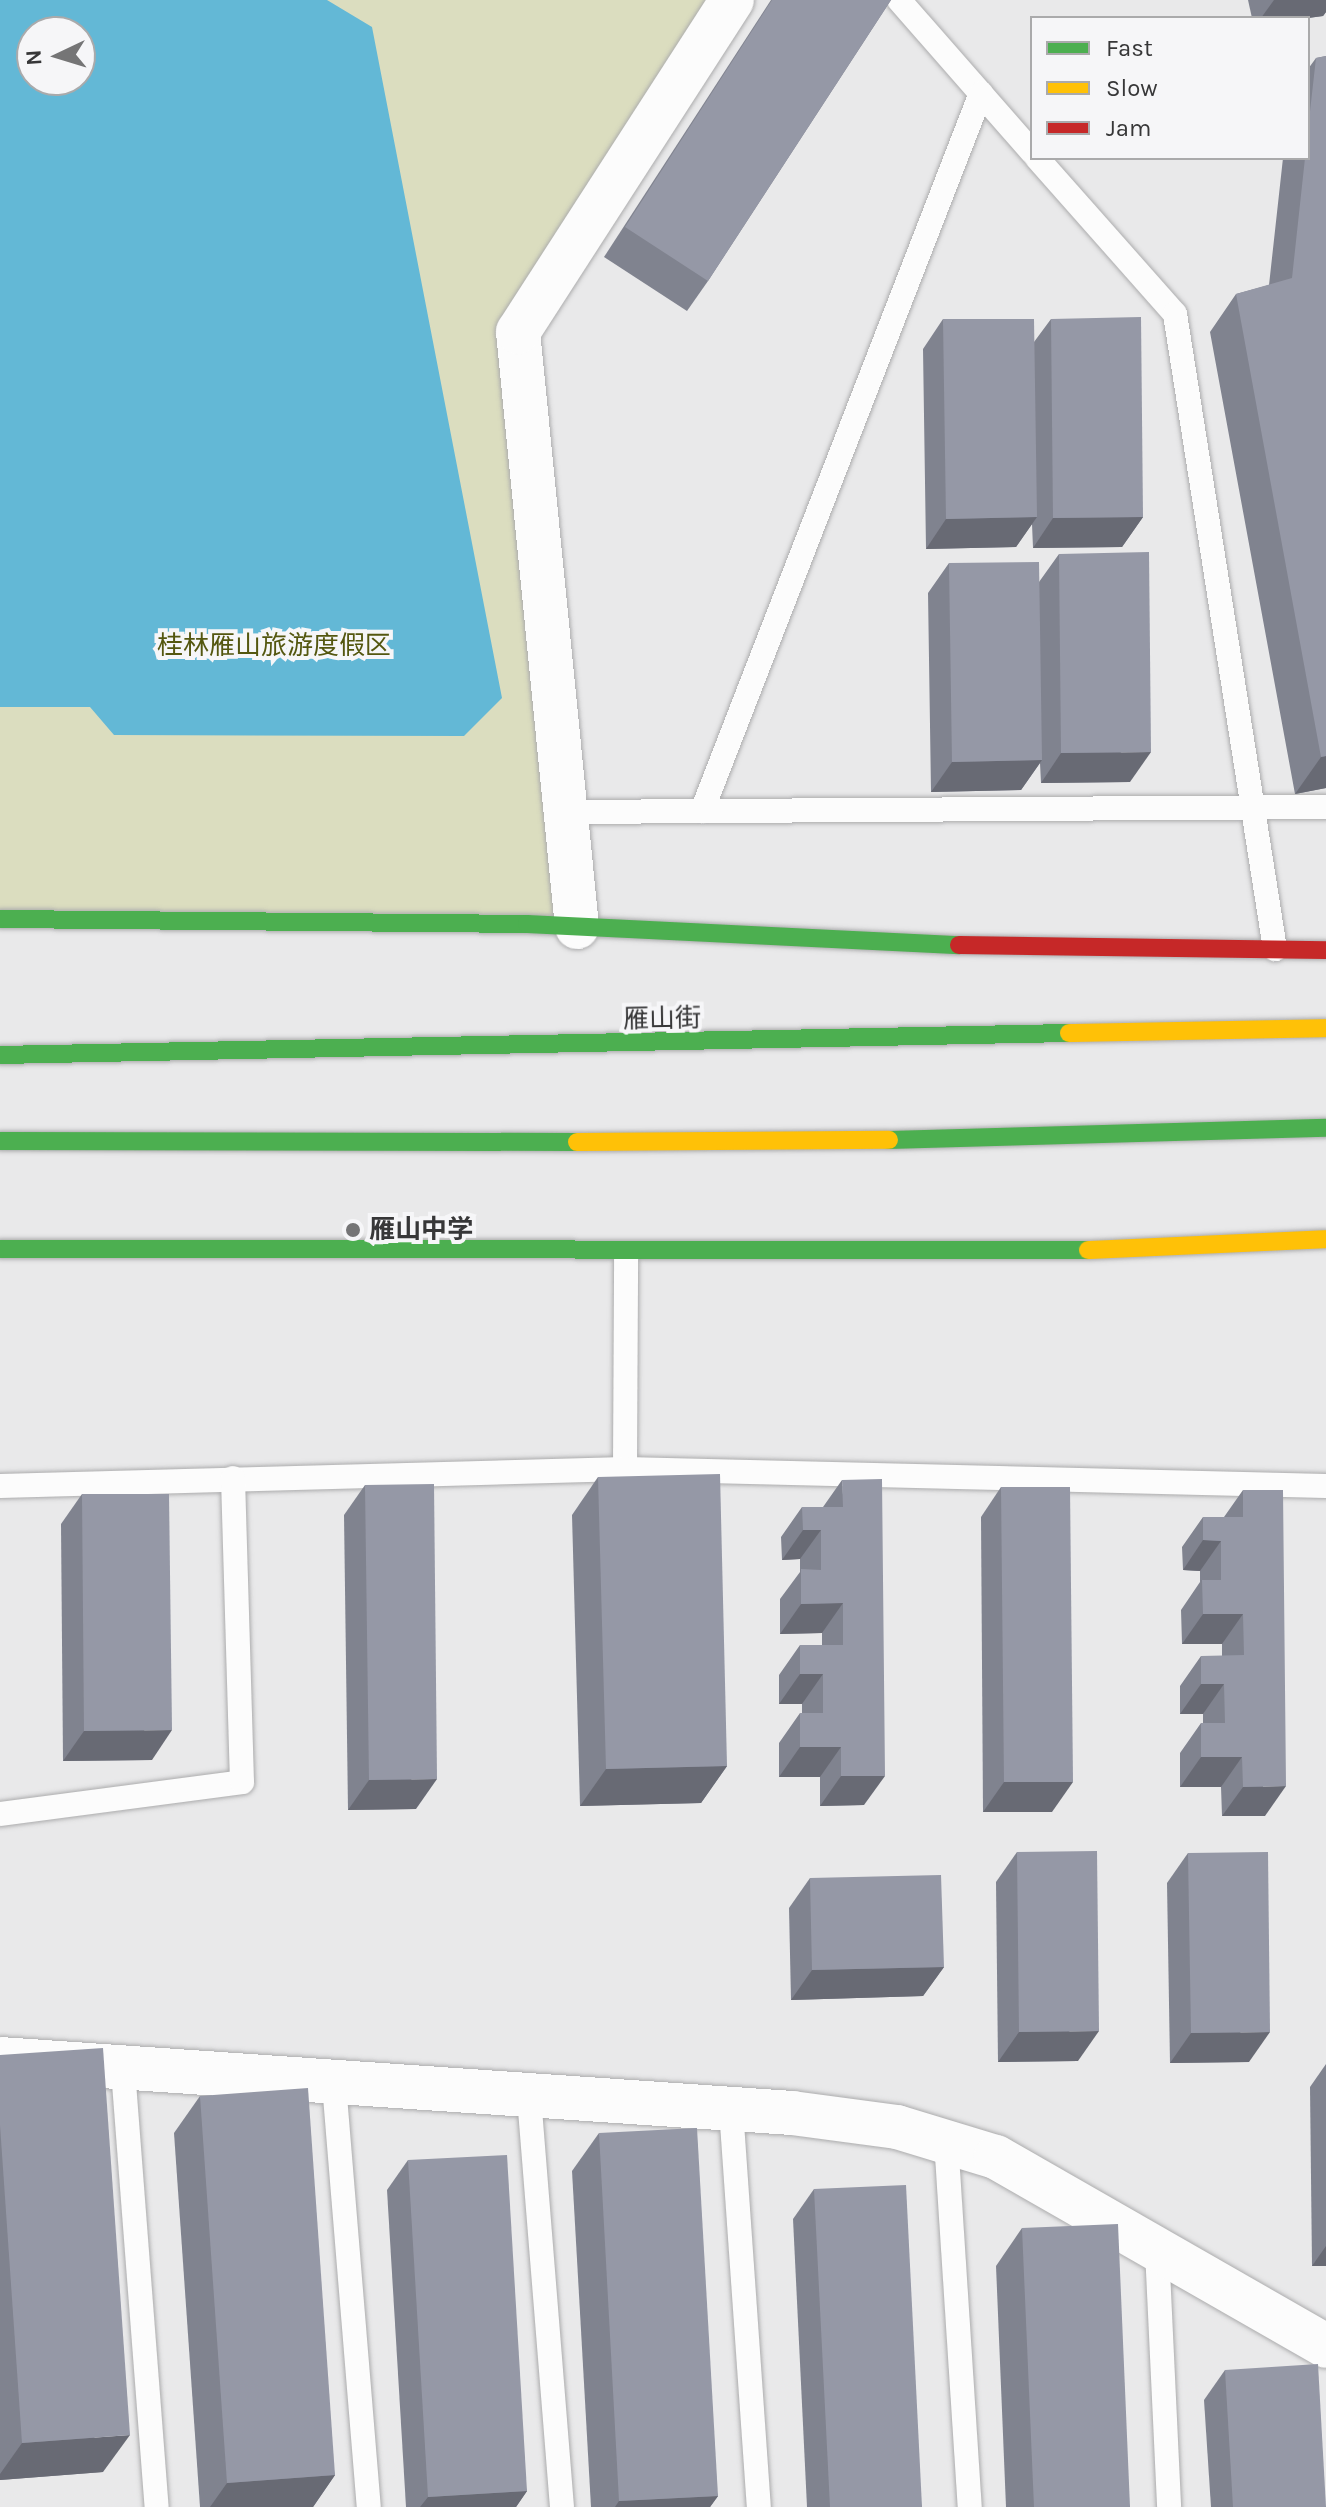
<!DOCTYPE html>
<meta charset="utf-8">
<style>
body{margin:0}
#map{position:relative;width:1326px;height:2507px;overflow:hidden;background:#e9e9ea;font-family:Karla,"Noto Sans SC",sans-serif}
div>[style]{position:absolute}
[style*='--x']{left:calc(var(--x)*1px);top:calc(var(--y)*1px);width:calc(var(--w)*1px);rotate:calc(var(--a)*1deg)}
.green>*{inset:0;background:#dbddbf}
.water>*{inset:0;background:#63b8d6}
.roads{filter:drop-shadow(0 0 2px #acacad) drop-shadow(0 0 2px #acacad)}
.lane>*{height:24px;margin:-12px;padding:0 12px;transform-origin:12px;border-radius:12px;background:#fcfcfc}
.street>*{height:44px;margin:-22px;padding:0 22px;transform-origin:22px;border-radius:22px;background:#fcfcfc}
.fast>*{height:18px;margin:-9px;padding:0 9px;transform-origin:9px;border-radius:9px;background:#4caf50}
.slow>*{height:18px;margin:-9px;padding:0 9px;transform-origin:9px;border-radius:9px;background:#ffc107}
.jam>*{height:18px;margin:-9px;padding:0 9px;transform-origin:9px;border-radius:9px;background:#c62828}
.wall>*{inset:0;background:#80838f}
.shaded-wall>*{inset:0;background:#686a74}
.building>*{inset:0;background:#9598a6}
.dots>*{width:22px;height:22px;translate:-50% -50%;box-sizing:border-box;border:4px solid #f6f6f8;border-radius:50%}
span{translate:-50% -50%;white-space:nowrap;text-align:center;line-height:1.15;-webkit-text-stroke:8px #f6f6f8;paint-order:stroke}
.park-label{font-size:26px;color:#545710}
.street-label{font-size:26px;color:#373738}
.poi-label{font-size:26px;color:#373738;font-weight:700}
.left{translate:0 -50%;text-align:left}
.legend{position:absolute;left:1030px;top:16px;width:280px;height:144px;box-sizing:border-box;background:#f6f6f8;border:2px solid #aaaaab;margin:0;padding:10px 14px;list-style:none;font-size:24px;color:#373738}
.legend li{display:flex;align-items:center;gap:16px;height:40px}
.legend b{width:40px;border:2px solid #aaaaab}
.north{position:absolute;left:16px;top:16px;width:80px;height:80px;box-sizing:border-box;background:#f6f6f8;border:2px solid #aaaaab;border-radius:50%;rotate:266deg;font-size:22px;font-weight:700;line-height:32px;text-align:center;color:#373738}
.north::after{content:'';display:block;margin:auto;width:28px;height:36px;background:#757576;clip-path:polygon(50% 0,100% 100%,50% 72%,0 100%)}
</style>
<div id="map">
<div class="green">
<div style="clip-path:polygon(evenodd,0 0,732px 0,518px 332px,577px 927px,0 919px,0 0,32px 32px,80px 32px,80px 80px,32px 80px,32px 32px)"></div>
</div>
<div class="water">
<div style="clip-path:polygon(evenodd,0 0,327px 0,372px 27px,502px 698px,464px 736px,114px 735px,90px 707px,0 707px,0 0,32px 32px,80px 32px,80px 80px,32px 80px,32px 32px)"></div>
</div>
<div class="roads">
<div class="lane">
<div style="--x:899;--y:0;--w:202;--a:48.8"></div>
<div style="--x:1037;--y:158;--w:208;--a:48.5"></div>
<div style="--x:1175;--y:314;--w:643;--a:81.05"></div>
<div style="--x:702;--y:811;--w:770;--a:-68.76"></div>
<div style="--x:566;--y:812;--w:760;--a:-0.38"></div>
<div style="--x:625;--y:1469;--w:215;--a:-89.7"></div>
<div style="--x:0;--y:1486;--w:625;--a:-1.56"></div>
<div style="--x:625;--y:1469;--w:701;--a:1.39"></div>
<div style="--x:0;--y:1814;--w:244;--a:-7.5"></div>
<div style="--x:242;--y:1782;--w:304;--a:-91.7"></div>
<div style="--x:123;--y:2070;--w:438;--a:85.6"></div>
<div style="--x:334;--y:2084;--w:424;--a:85.3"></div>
<div style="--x:529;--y:2097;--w:411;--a:85.4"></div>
<div style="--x:731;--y:2109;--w:399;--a:86"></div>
<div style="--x:946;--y:2140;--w:368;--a:86.3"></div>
<div style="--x:1157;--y:2250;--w:257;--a:87.3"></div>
</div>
<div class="street">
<div style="--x:577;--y:927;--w:598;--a:-95.66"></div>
<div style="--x:518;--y:332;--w:395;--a:-57.2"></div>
<div style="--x:0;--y:2059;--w:794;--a:3.9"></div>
<div style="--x:792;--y:2113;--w:106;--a:7.6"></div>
<div style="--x:897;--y:2127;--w:103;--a:16.9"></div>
<div style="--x:996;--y:2157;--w:380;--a:29.8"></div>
</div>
<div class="fast">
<div style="--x:0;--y:919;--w:527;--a:0.54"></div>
<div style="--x:527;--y:924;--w:433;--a:2.8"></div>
<div style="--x:0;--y:1055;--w:1069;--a:-1.18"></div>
<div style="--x:889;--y:1140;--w:437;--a:-1.6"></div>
<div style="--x:0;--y:1141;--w:577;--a:0.1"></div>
<div style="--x:0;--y:1249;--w:1088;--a:0.05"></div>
</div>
<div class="slow">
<div style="--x:1069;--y:1033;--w:257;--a:-1.1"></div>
<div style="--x:577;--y:1142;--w:312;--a:-0.4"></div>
<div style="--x:1088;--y:1250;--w:238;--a:-2.6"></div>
</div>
<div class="jam">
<div style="--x:959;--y:945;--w:367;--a:0.8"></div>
</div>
</div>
<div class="wall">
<div style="clip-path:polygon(771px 0,891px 0,708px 281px,687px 311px,604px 257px)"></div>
<div style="clip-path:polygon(1248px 0,1326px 0,1326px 12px,1323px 16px,1308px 18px,1252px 18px)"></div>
<div style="clip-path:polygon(1326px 56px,1326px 788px,1295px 794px,1210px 332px,1236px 294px,1269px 285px,1283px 158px,1308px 158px,1308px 69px,1316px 58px)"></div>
<div style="clip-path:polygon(943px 319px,1034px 342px,1051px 319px,1143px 517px,1122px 547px,1033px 548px,1032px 524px,1016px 547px,926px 549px,923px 349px)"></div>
<div style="clip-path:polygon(1059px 554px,1130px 782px,1041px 783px,1040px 763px,1021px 790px,931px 792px,928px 593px,949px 563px,1039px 582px)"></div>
<div style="clip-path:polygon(598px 1477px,727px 1766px,701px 1803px,580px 1806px,572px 1515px)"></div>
<div style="clip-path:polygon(842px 1480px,864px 1805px,820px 1806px,820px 1777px,779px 1777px,779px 1743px,800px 1713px,802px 1713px,802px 1704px,779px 1704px,779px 1675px,800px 1645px,822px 1645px,822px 1633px,780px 1634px,780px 1599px,800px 1572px,800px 1559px,782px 1560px,781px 1537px,802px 1507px,823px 1507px)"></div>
<div style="clip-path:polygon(365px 1485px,416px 1809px,348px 1810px,344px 1515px)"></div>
<div style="clip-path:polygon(1001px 1487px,1052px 1812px,983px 1812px,981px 1517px)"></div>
<div style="clip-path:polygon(1243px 1490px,1265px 1816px,1222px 1816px,1221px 1787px,1180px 1787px,1180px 1753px,1201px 1723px,1203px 1723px,1203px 1714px,1180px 1714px,1180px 1686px,1201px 1656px,1222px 1656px,1222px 1644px,1182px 1644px,1181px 1610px,1200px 1582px,1200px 1571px,1183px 1570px,1182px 1547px,1203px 1517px,1224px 1517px)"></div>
<div style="clip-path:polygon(82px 1494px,152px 1760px,63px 1761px,61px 1524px)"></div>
<div style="clip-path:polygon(1017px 1852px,1078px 2061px,998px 2062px,996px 1882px)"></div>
<div style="clip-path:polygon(1188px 1853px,1249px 2062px,1170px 2063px,1167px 1883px)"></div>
<div style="clip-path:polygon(810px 1878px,944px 1967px,923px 1996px,791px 2000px,789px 1908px)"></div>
<div style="clip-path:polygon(0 2055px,103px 2472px,0 2480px)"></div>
<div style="clip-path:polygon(1326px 2064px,1326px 2266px,1312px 2266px,1310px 2087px)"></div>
<div style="clip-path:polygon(200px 2096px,335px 2475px,313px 2507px,200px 2507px,174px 2133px)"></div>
<div style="clip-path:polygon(599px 2133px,718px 2496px,710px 2507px,591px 2507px,572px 2171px)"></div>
<div style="clip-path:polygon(408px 2160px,527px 2491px,516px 2507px,406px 2507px,387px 2190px)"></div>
<div style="clip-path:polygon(814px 2189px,922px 2507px,807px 2507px,793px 2219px)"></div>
<div style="clip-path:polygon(1022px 2228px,1130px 2507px,1006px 2507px,996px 2266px)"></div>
<div style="clip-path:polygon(1225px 2370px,1326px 2507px,1211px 2507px,1204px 2400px)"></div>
</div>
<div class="shaded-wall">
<div style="clip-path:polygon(1274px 0,1326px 0,1326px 12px,1323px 16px,1308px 18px,1261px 18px)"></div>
<div style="clip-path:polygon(1037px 517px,1016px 547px,926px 549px,946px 519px)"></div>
<div style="clip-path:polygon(1143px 517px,1122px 547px,1033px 548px,1053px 518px)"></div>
<div style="clip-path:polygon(1151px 752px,1130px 782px,1041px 783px,1061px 753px)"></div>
<div style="clip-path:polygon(1326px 756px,1326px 788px,1295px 794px,1321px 757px)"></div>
<div style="clip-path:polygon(1042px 760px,1021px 790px,931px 792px,952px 762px)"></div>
<div style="clip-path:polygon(803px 1530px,821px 1530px,800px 1559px,782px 1560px)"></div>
<div style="clip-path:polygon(1203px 1540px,1221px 1541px,1200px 1571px,1183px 1570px)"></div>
<div style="clip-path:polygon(843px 1603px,822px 1633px,780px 1634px,801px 1604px)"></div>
<div style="clip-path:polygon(1203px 1614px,1243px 1614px,1222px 1644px,1182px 1644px)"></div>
<div style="clip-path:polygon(800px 1674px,823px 1674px,802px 1704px,779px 1704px)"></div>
<div style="clip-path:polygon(1201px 1684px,1224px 1684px,1203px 1714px,1180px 1714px)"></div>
<div style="clip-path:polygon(172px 1730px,152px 1760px,63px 1761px,84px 1731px)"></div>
<div style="clip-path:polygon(800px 1747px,841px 1747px,820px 1777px,779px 1777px)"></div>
<div style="clip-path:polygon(1201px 1757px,1242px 1757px,1221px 1787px,1180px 1787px)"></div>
<div style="clip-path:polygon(727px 1766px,701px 1803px,580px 1806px,606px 1769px)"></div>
<div style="clip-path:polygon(841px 1776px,885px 1776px,864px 1805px,820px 1806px)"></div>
<div style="clip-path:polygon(437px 1779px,416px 1809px,348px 1810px,369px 1780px)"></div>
<div style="clip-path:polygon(1004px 1782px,1073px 1782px,1052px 1812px,983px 1812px)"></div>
<div style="clip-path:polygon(1286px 1786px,1265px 1816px,1222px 1816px,1243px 1787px)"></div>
<div style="clip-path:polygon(944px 1967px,923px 1996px,791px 2000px,812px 1970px)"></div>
<div style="clip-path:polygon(1099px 2031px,1078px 2061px,998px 2062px,1019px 2032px)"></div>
<div style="clip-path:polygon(1270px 2032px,1249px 2062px,1170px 2063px,1191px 2033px)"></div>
<div style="clip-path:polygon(1326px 2246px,1326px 2266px,1312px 2266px)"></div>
<div style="clip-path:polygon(130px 2435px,103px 2472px,0 2480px,0 2474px,22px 2443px)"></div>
<div style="clip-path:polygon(335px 2475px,313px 2507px,210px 2507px,227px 2483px)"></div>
<div style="clip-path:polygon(527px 2491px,516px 2507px,420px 2507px,428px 2497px)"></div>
<div style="clip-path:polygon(718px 2496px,710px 2507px,615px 2507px,619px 2501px)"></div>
</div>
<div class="building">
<div style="clip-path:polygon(772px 0,891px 0,708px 281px,625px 227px)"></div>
<div style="clip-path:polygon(1326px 56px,1326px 756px,1321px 757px,1236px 294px,1292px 278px,1305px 158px,1308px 158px,1308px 129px,1316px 58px)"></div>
<div style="clip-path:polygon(1141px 317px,1143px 517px,1053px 518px,1051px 319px)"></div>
<div style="clip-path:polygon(943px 319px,1034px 319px,1037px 517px,946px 519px)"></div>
<div style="clip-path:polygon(1149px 552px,1151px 752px,1061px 753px,1059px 554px)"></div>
<div style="clip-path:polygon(1039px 562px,1042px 760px,952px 762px,949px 563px)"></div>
<div style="clip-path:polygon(720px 1474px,727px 1766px,606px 1769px,598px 1477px)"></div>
<div style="clip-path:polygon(882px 1479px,885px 1776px,841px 1776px,841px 1747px,800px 1747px,800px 1713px,823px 1713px,823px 1674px,800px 1674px,800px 1645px,843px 1645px,843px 1603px,801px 1604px,801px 1569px,821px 1570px,821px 1530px,803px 1530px,802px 1507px,843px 1507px,842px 1480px)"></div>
<div style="clip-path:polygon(434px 1484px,437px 1779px,369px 1780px,365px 1485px)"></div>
<div style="clip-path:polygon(1001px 1487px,1070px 1487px,1073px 1782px,1004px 1782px)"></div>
<div style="clip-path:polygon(1243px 1490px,1283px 1490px,1286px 1786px,1243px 1787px,1242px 1757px,1201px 1757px,1201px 1723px,1225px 1723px,1224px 1684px,1201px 1684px,1201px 1656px,1244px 1655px,1243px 1614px,1203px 1614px,1202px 1580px,1221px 1580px,1221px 1541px,1203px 1540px,1203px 1517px,1243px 1517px)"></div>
<div style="clip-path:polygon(82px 1494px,169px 1494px,172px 1730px,84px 1731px)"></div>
<div style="clip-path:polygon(1097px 1851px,1099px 2031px,1019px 2032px,1017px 1852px)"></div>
<div style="clip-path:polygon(1268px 1852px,1270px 2032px,1191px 2033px,1188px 1853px)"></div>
<div style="clip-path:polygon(941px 1875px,944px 1967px,812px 1970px,810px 1878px)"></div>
<div style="clip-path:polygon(103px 2048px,130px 2435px,22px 2443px,0 2125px,0 2055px)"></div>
<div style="clip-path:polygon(308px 2088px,335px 2475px,227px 2483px,200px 2096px)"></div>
<div style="clip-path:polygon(697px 2128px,718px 2496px,619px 2501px,599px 2133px)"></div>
<div style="clip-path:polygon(507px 2155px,527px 2491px,428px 2497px,408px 2160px)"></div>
<div style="clip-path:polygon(906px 2185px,922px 2507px,830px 2507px,814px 2189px)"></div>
<div style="clip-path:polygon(1118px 2224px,1130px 2507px,1034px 2507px,1022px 2228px)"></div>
<div style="clip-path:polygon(1318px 2364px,1326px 2507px,1233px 2507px,1225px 2370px)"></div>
</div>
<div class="dots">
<div style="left:353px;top:1230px;background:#757576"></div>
</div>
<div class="park-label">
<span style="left:274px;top:646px">桂林雁山旅游度假区</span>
</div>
<div class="street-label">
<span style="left:662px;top:1019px;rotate:-1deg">雁山街</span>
</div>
<div class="poi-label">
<span class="left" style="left:369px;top:1230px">雁山中学</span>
</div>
<ul class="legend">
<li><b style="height:10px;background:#4caf50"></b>Fast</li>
<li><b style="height:10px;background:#ffc107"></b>Slow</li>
<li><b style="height:10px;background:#c62828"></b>Jam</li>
</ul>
<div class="north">N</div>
</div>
